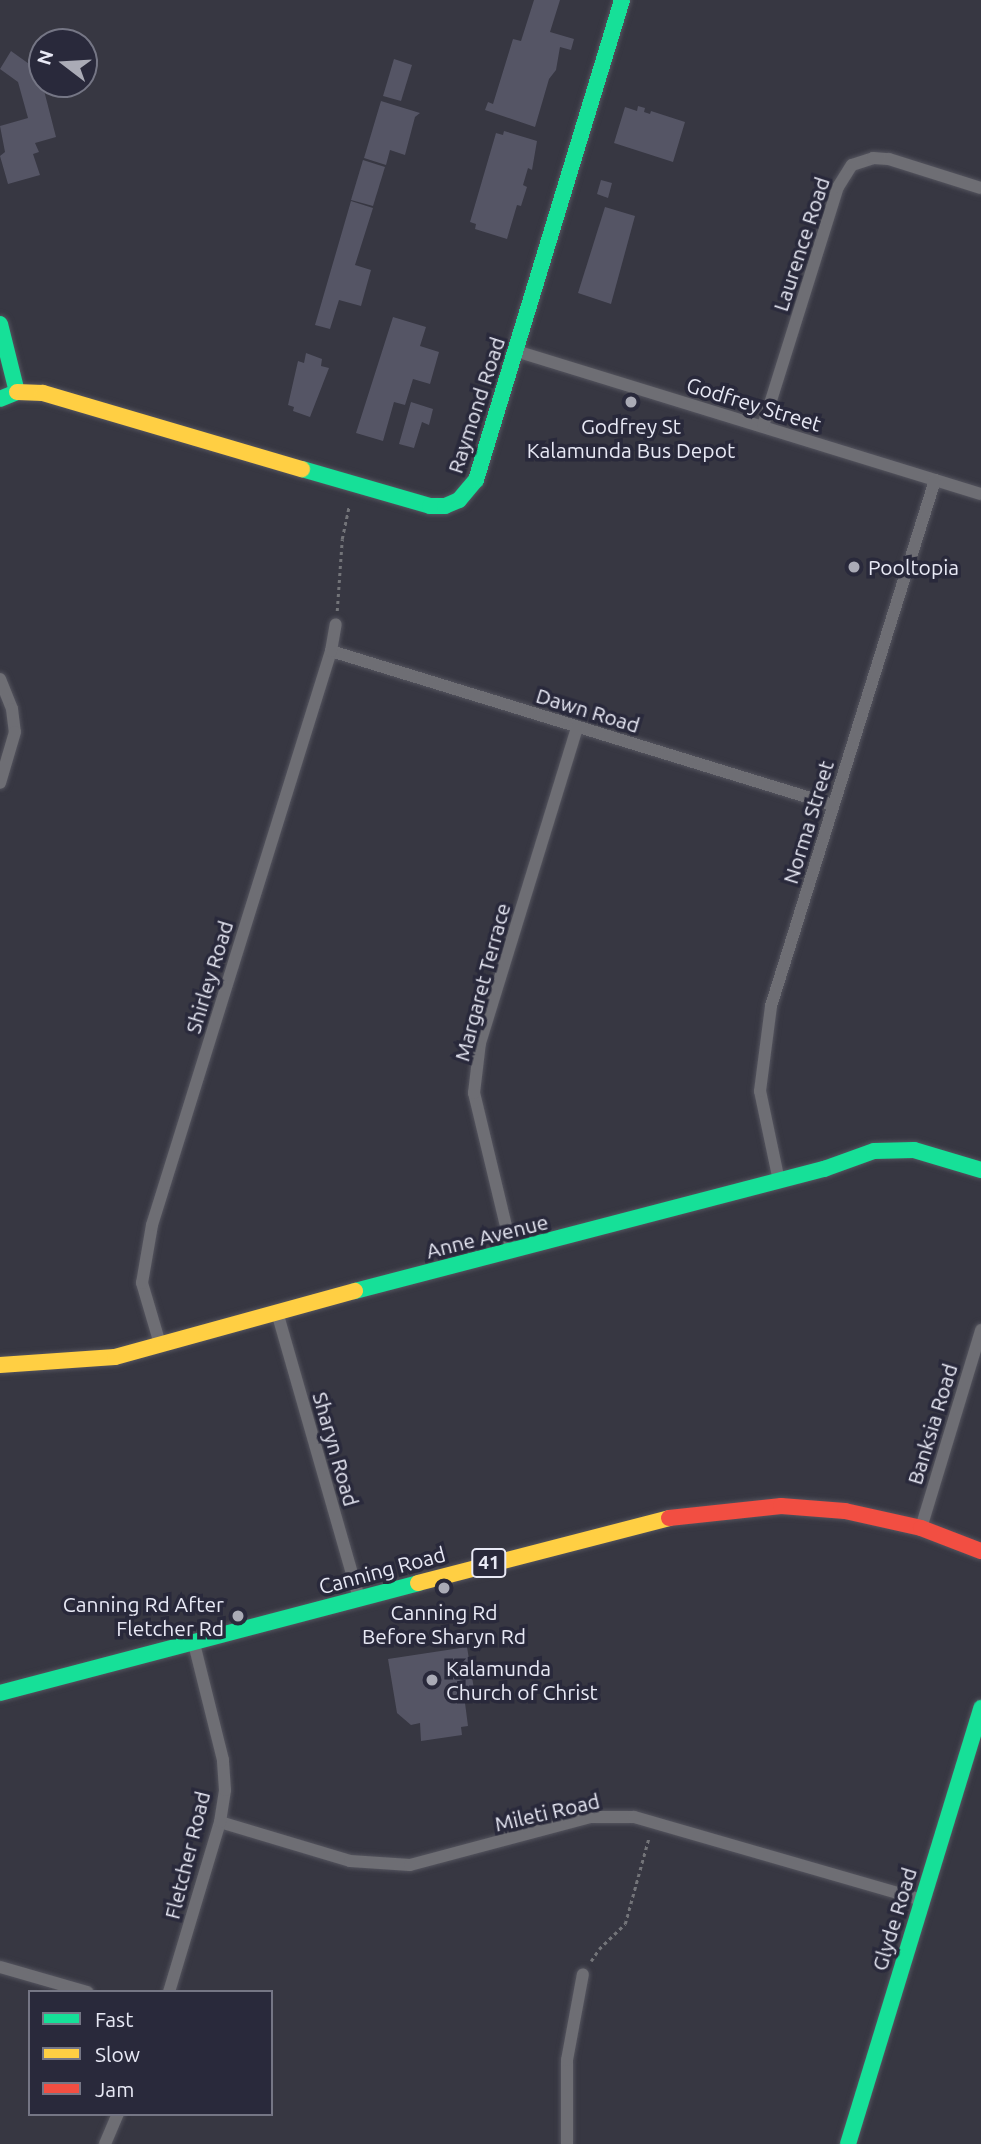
<!DOCTYPE html>
<style>
body{margin:0}
#map{position:relative;width:981px;height:2144px;overflow:hidden;background:#373742;font-family:Ubuntu,sans-serif}
div>[style]{position:absolute}
[style*='--x']{left:calc(var(--x)*1px);top:calc(var(--y)*1px);width:calc(var(--w)*1px);rotate:calc(var(--a)*1deg)}
.building>*{inset:0;background:#555565}
.path>*{height:2.5px;margin-top:-1.25px;transform-origin:0;background:repeating-linear-gradient(90deg,#737479 0 3.5px,transparent 0 7px)}
.roads{filter:drop-shadow(0 0 2px #54545e) drop-shadow(0 0 2px #54545e)}
.street>*{height:12px;margin:-6px;padding:0 6px;transform-origin:6px;border-radius:6px;background:#6e6e74}
.fast>*{height:16px;margin:-8px;padding:0 8px;transform-origin:8px;border-radius:8px;background:#16e098}
.slow>*{height:16px;margin:-8px;padding:0 8px;transform-origin:8px;border-radius:8px;background:#ffcf43}
.jam>*{height:16px;margin:-8px;padding:0 8px;transform-origin:8px;border-radius:8px;background:#f24e42}
.dots>*{width:19px;height:19px;translate:-50% -50%;box-sizing:border-box;border:4px solid #29293b;border-radius:50%}
span{translate:-50% -50%;white-space:nowrap;text-align:center;line-height:1.15;-webkit-text-stroke:7px #29293b;paint-order:stroke}
.shield-label span{padding:2px 5px;background:#29293b;border:2px solid;border-radius:5px;-webkit-text-stroke-width:0}
.shield-label{font-size:19px;color:#e8e9f5;font-weight:700}
.street-label{font-size:21px;color:#e8e9f5}
.poi-label{font-size:21px;color:#e8e9f5}
.left{translate:0 -50%;text-align:left}
.right{translate:-100% -50%;text-align:right}
.legend{position:absolute;left:28px;top:1990px;width:245px;height:126px;box-sizing:border-box;background:#29293b;border:2px solid #757685;margin:0;padding:9px 12px;list-style:none;font-size:21px;color:#e8e9f5}
.legend li{display:flex;align-items:center;gap:14px;height:35px}
.legend b{width:35px;border:2px solid #757685}
.north{position:absolute;left:28px;top:28px;width:70px;height:70px;box-sizing:border-box;background:#29293b;border:2px solid #757685;border-radius:50%;rotate:287deg;font-size:19px;font-weight:700;line-height:28px;text-align:center;color:#e8e9f5}
.north::after{content:'';display:block;margin:auto;width:24px;height:32px;background:#aaabb6;clip-path:polygon(50% 0,100% 100%,50% 72%,0 100%)}
</style>
<div id="map">
<div class="building">
<div style="clip-path:polygon(534px 0,560px 0,550px 32px,574px 39px,571px 50px,560px 47px,556px 70px,549px 79px,535px 127px,485px 110px,488px 102px,493px 104px,513px 39px,521px 41px)"></div>
<div style="clip-path:polygon(11px 51px,39px 71px,56px 137px,35px 143px,39px 152px,33px 154px,40px 175px,8px 184px,0 156px,5px 152px,0 126px,28px 118px,18px 82px,0 69px)"></div>
<div style="clip-path:polygon(394px 59px,412px 65px,401px 101px,383px 96px)"></div>
<div style="clip-path:polygon(381px 101px,420px 113px,415px 117px,405px 155px,390px 150px,386px 165px,364px 158px)"></div>
<div style="clip-path:polygon(638px 106px,645px 108px,644px 112px,650px 114px,651px 111px,685px 122px,673px 162px,614px 143px,625px 107px,637px 111px)"></div>
<div style="clip-path:polygon(504px 131px,537px 141px,532px 170px,528px 168px,523px 185px,527px 187px,521px 206px,517px 205px,507px 239px,475px 229px,476px 224px,470px 222px,496px 133px,503px 135px)"></div>
<div style="clip-path:polygon(363px 160px,385px 167px,373px 206px,351px 200px)"></div>
<div style="clip-path:polygon(601px 180px,612px 183px,608px 198px,597px 194px)"></div>
<div style="clip-path:polygon(351px 201px,373px 208px,355px 265px,371px 270px,361px 306px,339px 300px,330px 329px,315px 325px)"></div>
<div style="clip-path:polygon(605px 207px,635px 216px,611px 304px,578px 293px)"></div>
<div style="clip-path:polygon(393px 317px,426px 327px,420px 346px,439px 352px,430px 384px,413px 379px,405px 405px,394px 402px,383px 441px,356px 433px)"></div>
<div style="clip-path:polygon(306px 353px,322px 359px,321px 366px,329px 368px,310px 417px,293px 411px,294px 407px,288px 405px,298px 361px,304px 363px)"></div>
<div style="clip-path:polygon(411px 402px,433px 409px,429px 425px,422px 422px,414px 448px,399px 444px)"></div>
<div style="clip-path:polygon(467px 1647px,476px 1701px,465px 1703px,468px 1726px,461px 1727px,462px 1735px,421px 1741px,420px 1723px,411px 1725px,397px 1713px,388px 1659px)"></div>
</div>
<div class="path">
<div style="--x:337;--y:611;--w:72;--a:-86"></div>
<div style="--x:342;--y:539;--w:33;--a:-78"></div>
<div style="--x:591;--y:1961;--w:14;--a:-56"></div>
<div style="--x:599;--y:1949;--w:36;--a:-44"></div>
<div style="--x:625;--y:1924;--w:90;--a:-74.6"></div>
</div>
<div class="roads">
<div class="street">
<div style="--x:516;--y:351;--w:486;--a:17.1"></div>
<div style="--x:763;--y:426;--w:250;--a:-72.6"></div>
<div style="--x:838;--y:187;--w:26;--a:-58"></div>
<div style="--x:852;--y:165;--w:22;--a:-18"></div>
<div style="--x:873;--y:158;--w:16;--a:4"></div>
<div style="--x:889;--y:159;--w:96;--a:17.5"></div>
<div style="--x:331;--y:651;--w:525;--a:17.05"></div>
<div style="--x:0;--y:679;--w:32;--a:68"></div>
<div style="--x:12;--y:709;--w:23;--a:83"></div>
<div style="--x:15;--y:732;--w:53;--a:106.4"></div>
<div style="--x:779;--y:1181;--w:92;--a:-101.9"></div>
<div style="--x:760;--y:1091;--w:86;--a:-82.6"></div>
<div style="--x:771;--y:1006;--w:551;--a:-72.68"></div>
<div style="--x:512;--y:1251;--w:163;--a:-103.5"></div>
<div style="--x:474;--y:1093;--w:50;--a:-83.2"></div>
<div style="--x:480;--y:1043;--w:331;--a:-72.9"></div>
<div style="--x:277;--y:1312;--w:298;--a:74"></div>
<div style="--x:160;--y:1344;--w:64;--a:-106.4"></div>
<div style="--x:142;--y:1283;--w:59;--a:-80.2"></div>
<div style="--x:152;--y:1225;--w:601;--a:-72.68"></div>
<div style="--x:331;--y:651;--w:27;--a:-80"></div>
<div style="--x:921;--y:1528;--w:207;--a:-73.1"></div>
<div style="--x:220;--y:1822;--w:136;--a:16.7"></div>
<div style="--x:350;--y:1861;--w:60;--a:3.8"></div>
<div style="--x:410;--y:1865;--w:187;--a:-14.9"></div>
<div style="--x:591;--y:1817;--w:43;--a:0"></div>
<div style="--x:634;--y:1817;--w:299;--a:16.1"></div>
<div style="--x:0;--y:1967;--w:91;--a:16"></div>
<div style="--x:169;--y:1992;--w:177;--a:-73.3"></div>
<div style="--x:220;--y:1822;--w:32;--a:-81"></div>
<div style="--x:225;--y:1790;--w:30;--a:-94"></div>
<div style="--x:223;--y:1760;--w:120;--a:-104"></div>
<div style="--x:105;--y:2144;--w:33;--a:-67"></div>
<div style="--x:567;--y:2144;--w:84;--a:-90"></div>
<div style="--x:567;--y:2060;--w:87;--a:-79.5"></div>
</div>
<div class="fast">
<div style="--x:0;--y:324;--w:70;--a:76"></div>
<div style="--x:17;--y:392;--w:18;--a:158"></div>
<div style="--x:302;--y:469;--w:133;--a:16.1"></div>
<div style="--x:430;--y:506;--w:15;--a:0"></div>
<div style="--x:445;--y:506;--w:15;--a:-23"></div>
<div style="--x:459;--y:500;--w:26;--a:-50"></div>
<div style="--x:476;--y:480;--w:502;--a:-73.08"></div>
<div style="--x:355;--y:1291;--w:485;--a:-14.6"></div>
<div style="--x:824;--y:1169;--w:53;--a:-19.8"></div>
<div style="--x:874;--y:1151;--w:40;--a:-1.4"></div>
<div style="--x:914;--y:1150;--w:70;--a:16.6"></div>
<div style="--x:0;--y:1693;--w:432;--a:-14.7"></div>
<div style="--x:848;--y:2144;--w:456;--a:-73"></div>
</div>
<div class="slow">
<div style="--x:17;--y:392;--w:26;--a:2"></div>
<div style="--x:43;--y:393;--w:270;--a:16.4"></div>
<div style="--x:0;--y:1365;--w:115;--a:-4"></div>
<div style="--x:115;--y:1357;--w:249;--a:-15.4"></div>
<div style="--x:418;--y:1583;--w:259;--a:-14.5"></div>
</div>
<div class="jam">
<div style="--x:669;--y:1518;--w:113;--a:-6.1"></div>
<div style="--x:781;--y:1506;--w:64;--a:4.5"></div>
<div style="--x:845;--y:1511;--w:78;--a:12.6"></div>
<div style="--x:921;--y:1528;--w:64;--a:21"></div>
</div>
</div>
<div class="dots">
<div style="left:631px;top:402px;background:#aaabb6"></div>
<div style="left:854px;top:567px;background:#aaabb6"></div>
<div style="left:444px;top:1588px;background:#aaabb6"></div>
<div style="left:238px;top:1616px;background:#aaabb6"></div>
<div style="left:432px;top:1680px;background:#aaabb6"></div>
</div>
<div class="shield-label">
<span style="left:489px;top:1563px">41</span>
</div>
<div class="street-label">
<span style="left:801px;top:244px;rotate:-72deg">Laurence Road</span>
<span style="left:754px;top:404px;rotate:17deg">Godfrey Street</span>
<span style="left:476px;top:405px;rotate:-72deg">Raymond Road</span>
<span style="left:588px;top:710px;rotate:17deg">Dawn Road</span>
<span style="left:808px;top:822px;rotate:-73deg">Norma Street</span>
<span style="left:209px;top:977px;rotate:-73deg">Shirley Road</span>
<span style="left:482px;top:982px;rotate:-75deg">Margaret Terrace</span>
<span style="left:487px;top:1236px;rotate:-14deg">Anne Avenue</span>
<span style="left:932px;top:1424px;rotate:-73deg">Banksia Road</span>
<span style="left:336px;top:1449px;rotate:74deg">Sharyn Road</span>
<span style="left:382px;top:1570px;rotate:-15deg">Canning Road</span>
<span style="left:547px;top:1812px;rotate:-13deg">Mileti Road</span>
<span style="left:187px;top:1855px;rotate:-76deg">Fletcher Road</span>
<span style="left:894px;top:1919px;rotate:-73deg">Glyde Road</span>
</div>
<div class="poi-label">
<span style="left:631px;top:438px">Godfrey St<br>Kalamunda Bus Depot</span>
<span class="left" style="left:868px;top:567px">Pooltopia</span>
<span class="right" style="left:224px;top:1616px">Canning Rd After<br>Fletcher Rd</span>
<span style="left:444px;top:1624px">Canning Rd<br>Before Sharyn Rd</span>
<span class="left" style="left:446px;top:1680px">Kalamunda<br>Church of Christ</span>
</div>
<ul class="legend">
<li><b style="height:9px;background:#16e098"></b>Fast</li>
<li><b style="height:9px;background:#ffcf43"></b>Slow</li>
<li><b style="height:9px;background:#f24e42"></b>Jam</li>
</ul>
<div class="north">N</div>
</div>
